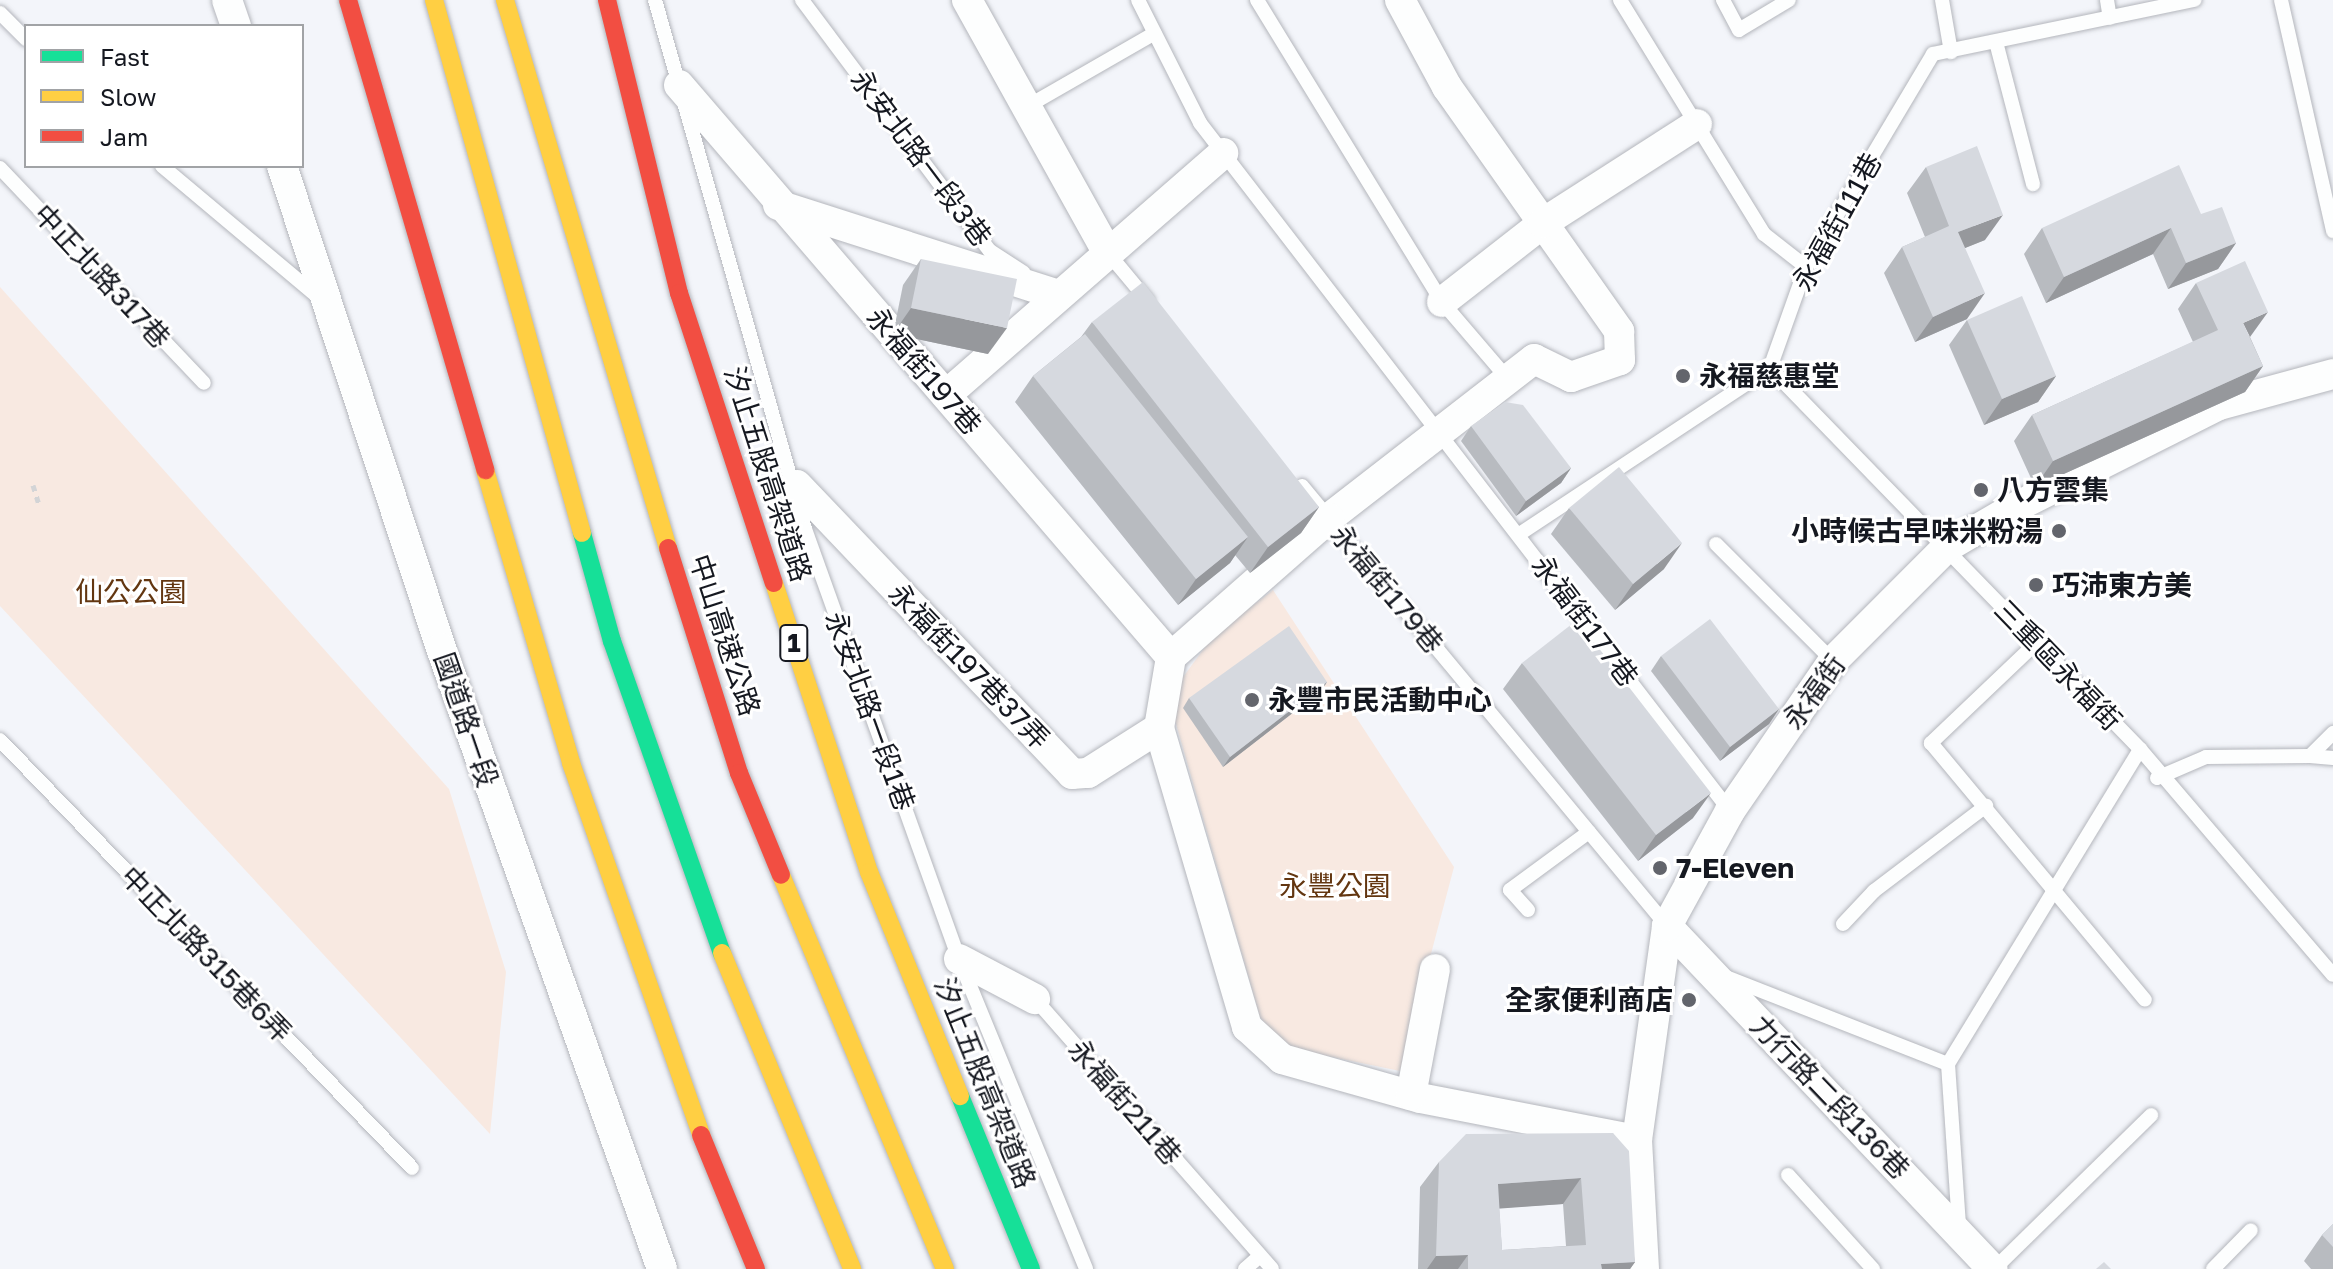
<!DOCTYPE html>
<meta charset="utf-8">
<style>
body{margin:0}
#map{position:relative;width:2333px;height:1269px;overflow:hidden;background:#f3f5fa;font-family:"Golos Text","Noto Sans TC",sans-serif}
div>[style]{position:absolute}
[style*='--x']{left:calc(var(--x)*1px);top:calc(var(--y)*1px);width:calc(var(--w)*1px);rotate:calc(var(--a)*1deg)}
.green>*{inset:0;background:#f8e9e1}
.path>*{height:5px;margin-top:-2.5px;transform-origin:0;background:repeating-linear-gradient(90deg,#d3d4d6 0 6px,transparent 0 12px)}
.roads{filter:drop-shadow(0 0 2px #b4b6bc) drop-shadow(0 0 2px #b4b6bc)}
.lane>*{height:14px;margin:-7px;padding:0 7px;transform-origin:7px;border-radius:7px;background:#fdfefe}
.street>*{height:30px;margin:-15px;padding:0 15px;transform-origin:15px;border-radius:15px;background:#fdfefe}
.fast>*{height:18px;margin:-9px;padding:0 9px;transform-origin:9px;border-radius:9px;background:#16e098}
.slow>*{height:18px;margin:-9px;padding:0 9px;transform-origin:9px;border-radius:9px;background:#ffcf43}
.jam>*{height:18px;margin:-9px;padding:0 9px;transform-origin:9px;border-radius:9px;background:#f24e42}
.wall>*{inset:0;background:#b8bbc0}
.shaded-wall>*{inset:0;background:#96989c}
.building>*{inset:0;background:#d6d9df}
.dots>*{width:22px;height:22px;translate:-50% -50%;box-sizing:border-box;border:4px solid #fff;border-radius:50%}
span{translate:-50% -50%;white-space:nowrap;text-align:center;line-height:1.15;-webkit-text-stroke:6px #fff;paint-order:stroke}
.shield-label span{padding:2px 6px;background:#fff;border:2px solid;border-radius:6px;-webkit-text-stroke-width:0}
.shield-label{font-size:26px;color:#151820;font-weight:700}
.street-label{font-size:28px;color:#151820}
.poi-label{font-size:28px;color:#151820;font-weight:700}
.left{translate:0 -50%;text-align:left}
.right{translate:-100% -50%;text-align:right}
.park-label{font-size:28px;color:#633610}
.legend{position:absolute;left:24px;top:24px;width:280px;height:144px;box-sizing:border-box;background:#fff;border:2px solid #a1a3a6;margin:0;padding:10px 14px;list-style:none;font-size:24px;color:#151820}
.legend li{display:flex;align-items:center;gap:16px;height:40px}
.legend b{width:40px;border:2px solid #a1a3a6}
</style>
<div id="map">
<div class="green">
<div style="clip-path:polygon(0 287px,449px 789px,506px 972px,490px 1134px,0 606px)"></div>
<div style="clip-path:polygon(1273px 590px,1454px 867px,1400px 1071px,1283px 1047px,1260px 1017px,1172px 710px,1181px 680px,1213px 636px)"></div>
</div>
<div class="path">
<div style="--x:33;--y:485;--w:21;--a:73"></div>
</div>
<div class="roads">
<div class="lane">
<div style="--x:655;--y:0;--w:550;--a:74.17"></div>
<div style="--x:805;--y:529;--w:457;--a:70.3"></div>
<div style="--x:959;--y:959;--w:335;--a:67.7"></div>
<div style="--x:802;--y:0;--w:314;--a:53.2"></div>
<div style="--x:990;--y:251;--w:40;--a:32.9"></div>
<div style="--x:1138;--y:0;--w:138;--a:63.2"></div>
<div style="--x:1200;--y:123;--w:868;--a:52.39"></div>
<div style="--x:1257;--y:0;--w:354;--a:58.5"></div>
<div style="--x:1442;--y:302;--w:101;--a:49.4"></div>
<div style="--x:1620;--y:0;--w:275;--a:58.4"></div>
<div style="--x:1764;--y:234;--w:53;--a:38.2"></div>
<div style="--x:1723;--y:0;--w:34;--a:62"></div>
<div style="--x:1739;--y:30;--w:58;--a:-31"></div>
<div style="--x:1942;--y:0;--w:53;--a:80.2"></div>
<div style="--x:2107;--y:0;--w:18;--a:81"></div>
<div style="--x:2281;--y:0;--w:237;--a:77.3"></div>
<div style="--x:0;--y:13;--w:37;--a:45"></div>
<div style="--x:1996;--y:42;--w:147;--a:75.4"></div>
<div style="--x:1028;--y:106;--w:146;--a:-29.9"></div>
<div style="--x:162;--y:166;--w:204;--a:40"></div>
<div style="--x:0;--y:168;--w:296;--a:46.5"></div>
<div style="--x:1108;--y:253;--w:62;--a:50.2"></div>
<div style="--x:1770;--y:368;--w:531;--a:45.84"></div>
<div style="--x:2140;--y:749;--w:297;--a:49.5"></div>
<div style="--x:1302;--y:486;--w:572;--a:50.32"></div>
<div style="--x:1521;--y:533;--w:299;--a:-33.5"></div>
<div style="--x:1770;--y:368;--w:107;--a:-70.4"></div>
<div style="--x:1806;--y:267;--w:248;--a:-59.2"></div>
<div style="--x:1933;--y:54;--w:267;--a:-11.7"></div>
<div style="--x:1716;--y:544;--w:165;--a:45"></div>
<div style="--x:2035;--y:644;--w:144;--a:136.4"></div>
<div style="--x:1931;--y:743;--w:334;--a:50.2"></div>
<div style="--x:0;--y:740;--w:594;--a:46.09"></div>
<div style="--x:2310;--y:756;--w:23;--a:5"></div>
<div style="--x:2157;--y:778;--w:53;--a:-23.2"></div>
<div style="--x:2206;--y:757;--w:104;--a:-0.6"></div>
<div style="--x:2310;--y:756;--w:33;--a:-45"></div>
<div style="--x:1528;--y:910;--w:27;--a:-132"></div>
<div style="--x:1510;--y:890;--w:98;--a:-36.3"></div>
<div style="--x:1843;--y:924;--w:45;--a:-46.8"></div>
<div style="--x:1874;--y:891;--w:141;--a:-37.2"></div>
<div style="--x:1726;--y:977;--w:238;--a:21.4"></div>
<div style="--x:1948;--y:1064;--w:369;--a:-58.6"></div>
<div style="--x:1035;--y:999;--w:359;--a:48.7"></div>
<div style="--x:1948;--y:1064;--w:163;--a:86.1"></div>
<div style="--x:1788;--y:1175;--w:127;--a:47.9"></div>
<div style="--x:1245;--y:1269;--w:20;--a:-41"></div>
<div style="--x:1994;--y:1269;--w:220;--a:-44.4"></div>
<div style="--x:2213;--y:1269;--w:54;--a:-45.7"></div>
</div>
<div class="street">
<div style="--x:227;--y:0;--w:28;--a:71"></div>
<div style="--x:967;--y:0;--w:290;--a:60.9"></div>
<div style="--x:1400;--y:0;--w:99;--a:61.6"></div>
<div style="--x:1447;--y:87;--w:299;--a:54.8"></div>
<div style="--x:1619;--y:331;--w:29;--a:88"></div>
<div style="--x:1620;--y:360;--w:52;--a:160.9"></div>
<div style="--x:1571;--y:377;--w:41;--a:-154.1"></div>
<div style="--x:1534;--y:359;--w:259;--a:142.2"></div>
<div style="--x:1329;--y:518;--w:210;--a:138.7"></div>
<div style="--x:1171;--y:657;--w:72;--a:99.6"></div>
<div style="--x:1159;--y:728;--w:312;--a:73.6"></div>
<div style="--x:1247;--y:1027;--w:47;--a:42.4"></div>
<div style="--x:1282;--y:1059;--w:143;--a:15.8"></div>
<div style="--x:1420;--y:1098;--w:221;--a:11"></div>
<div style="--x:679;--y:85;--w:754;--a:49.3"></div>
<div style="--x:282;--y:166;--w:508;--a:71.74"></div>
<div style="--x:441;--y:648;--w:659;--a:70.41"></div>
<div style="--x:778;--y:205;--w:294;--a:17.8"></div>
<div style="--x:1442;--y:302;--w:128;--a:-38"></div>
<div style="--x:1543;--y:223;--w:183;--a:-32.7"></div>
<div style="--x:946;--y:395;--w:368;--a:-41.1"></div>
<div style="--x:797;--y:485;--w:399;--a:46.4"></div>
<div style="--x:1072;--y:774;--w:16;--a:-4"></div>
<div style="--x:1088;--y:773;--w:84;--a:-32.4"></div>
<div style="--x:1667;--y:926;--w:473;--a:46.5"></div>
<div style="--x:959;--y:959;--w:86;--a:27.8"></div>
<div style="--x:1411;--y:1095;--w:128;--a:-79.2"></div>
<div style="--x:1644;--y:1269;--w:129;--a:-93.1"></div>
<div style="--x:1637;--y:1140;--w:216;--a:-82"></div>
<div style="--x:1667;--y:926;--w:131;--a:-61.3"></div>
<div style="--x:1730;--y:811;--w:182;--a:-55.5"></div>
<div style="--x:1833;--y:661;--w:161;--a:-45"></div>
<div style="--x:1947;--y:547;--w:75;--a:-30.3"></div>
<div style="--x:2012;--y:509;--w:232;--a:-26.7"></div>
<div style="--x:2219;--y:405;--w:118;--a:-15.2"></div>
</div>
<div class="fast">
<div style="--x:582;--y:533;--w:112;--a:74.5"></div>
<div style="--x:612;--y:641;--w:331;--a:70.6"></div>
<div style="--x:960;--y:1096;--w:187;--a:67.7"></div>
</div>
<div class="slow">
<div style="--x:434;--y:0;--w:553;--a:74.48"></div>
<div style="--x:505;--y:0;--w:572;--a:73.44"></div>
<div style="--x:485;--y:470;--w:305;--a:73.6"></div>
<div style="--x:571;--y:763;--w:394;--a:70.7"></div>
<div style="--x:774;--y:583;--w:304;--a:71.8"></div>
<div style="--x:869;--y:872;--w:242;--a:67.9"></div>
<div style="--x:781;--y:875;--w:427;--a:67.4"></div>
<div style="--x:722;--y:953;--w:342;--a:67.6"></div>
</div>
<div class="jam">
<div style="--x:348;--y:0;--w:490;--a:73.7"></div>
<div style="--x:607;--y:0;--w:302;--a:76.2"></div>
<div style="--x:679;--y:293;--w:305;--a:71.9"></div>
<div style="--x:668;--y:548;--w:236;--a:72.5"></div>
<div style="--x:739;--y:773;--w:110;--a:67.6"></div>
<div style="--x:701;--y:1135;--w:145;--a:67.7"></div>
</div>
</div>
<div class="wall">
<div style="clip-path:polygon(1926px 167px,1985px 240px,1965px 248px,1967px 319px,1915px 342px,1884px 273px,1902px 247px,1925px 237px,1907px 193px)"></div>
<div style="clip-path:polygon(2201px 214px,2236px 243px,2218px 269px,2168px 289px,2153px 254px,2046px 303px,2024px 254px,2042px 228px)"></div>
<div style="clip-path:polygon(921px 259px,988px 354px,893px 334px,903px 285px)"></div>
<div style="clip-path:polygon(2196px 283px,2250px 337px,2263px 366px,2245px 392px,2035px 487px,2014px 441px,2032px 415px,2193px 342px,2178px 309px)"></div>
<div style="clip-path:polygon(1967px 320px,2056px 376px,2038px 402px,1984px 425px,1949px 345px)"></div>
<div style="clip-path:polygon(1092px 322px,1319px 507px,1301px 533px,1250px 573px,1235px 555px,1230px 563px,1178px 605px,1015px 402px,1033px 376px,1081px 337px)"></div>
<div style="clip-path:polygon(1471px 426px,1571px 468px,1561px 483px,1516px 516px,1461px 441px)"></div>
<div style="clip-path:polygon(1569px 508px,1664px 569px,1615px 610px,1551px 534px)"></div>
<div style="clip-path:polygon(1661px 656px,1779px 709px,1769px 724px,1720px 761px,1651px 671px)"></div>
<div style="clip-path:polygon(1522px 663px,1693px 818px,1638px 861px,1503px 689px)"></div>
<div style="clip-path:polygon(1327px 682px,1321px 691px,1223px 767px,1183px 708px,1189px 698px)"></div>
<div style="clip-path:polygon(evenodd,1613px 1133px,1635px 1262px,1630px 1269px,1418px 1269px,1420px 1187px,1439px 1162px,1613px 1133px,1563px 1204px,1566px 1246px,1502px 1250px,1499px 1208px,1563px 1204px)"></div>
<div style="clip-path:polygon(2333px 1224px,2333px 1269px,2311px 1269px,2304px 1261px,2322px 1235px)"></div>
</div>
<div class="shaded-wall">
<div style="clip-path:polygon(2003px 215px,1985px 240px,1940px 258px,1958px 232px)"></div>
<div style="clip-path:polygon(2171px 228px,2153px 254px,2046px 303px,2064px 277px)"></div>
<div style="clip-path:polygon(2236px 243px,2218px 269px,2168px 289px,2186px 263px)"></div>
<div style="clip-path:polygon(1985px 293px,1967px 319px,1915px 342px,1933px 317px)"></div>
<div style="clip-path:polygon(911px 308px,1007px 328px,988px 354px,893px 334px)"></div>
<div style="clip-path:polygon(2268px 312px,2250px 337px,2243px 323px)"></div>
<div style="clip-path:polygon(2263px 366px,2245px 392px,2035px 487px,2053px 461px)"></div>
<div style="clip-path:polygon(2056px 376px,2038px 402px,1984px 425px,2002px 399px)"></div>
<div style="clip-path:polygon(1571px 468px,1561px 483px,1516px 516px,1526px 501px)"></div>
<div style="clip-path:polygon(1319px 507px,1301px 533px,1250px 573px,1268px 547px)"></div>
<div style="clip-path:polygon(1248px 537px,1230px 563px,1178px 605px,1196px 579px)"></div>
<div style="clip-path:polygon(1682px 543px,1664px 569px,1615px 610px,1633px 584px)"></div>
<div style="clip-path:polygon(1327px 682px,1321px 691px,1223px 767px,1230px 757px)"></div>
<div style="clip-path:polygon(1779px 709px,1769px 724px,1720px 761px,1730px 747px)"></div>
<div style="clip-path:polygon(1711px 793px,1693px 818px,1638px 861px,1656px 835px)"></div>
<div style="clip-path:polygon(1581px 1178px,1563px 1204px,1480px 1210px,1498px 1184px)"></div>
<div style="clip-path:polygon(1468px 1255px,1458px 1269px,1427px 1269px,1436px 1256px)"></div>
<div style="clip-path:polygon(1635px 1262px,1630px 1269px,1598px 1269px,1601px 1264px)"></div>
</div>
<div class="building">
<div style="clip-path:polygon(1977px 146px,2003px 215px,1958px 232px,1985px 293px,1933px 317px,1902px 247px,1949px 226px,1926px 167px)"></div>
<div style="clip-path:polygon(2179px 165px,2201px 214px,2222px 207px,2236px 243px,2186px 263px,2171px 228px,2064px 277px,2042px 228px)"></div>
<div style="clip-path:polygon(921px 259px,1017px 279px,1007px 328px,911px 308px)"></div>
<div style="clip-path:polygon(2245px 261px,2268px 312px,2243px 323px,2263px 366px,2053px 461px,2032px 415px,2218px 330px,2196px 283px)"></div>
<div style="clip-path:polygon(1143px 282px,1319px 507px,1268px 547px,1092px 322px)"></div>
<div style="clip-path:polygon(2022px 296px,2056px 376px,2002px 399px,1967px 320px)"></div>
<div style="clip-path:polygon(1085px 334px,1248px 537px,1196px 579px,1033px 376px)"></div>
<div style="clip-path:polygon(1505px 402px,1523px 405px,1571px 468px,1526px 501px,1471px 426px)"></div>
<div style="clip-path:polygon(1619px 467px,1682px 543px,1633px 584px,1569px 508px)"></div>
<div style="clip-path:polygon(1710px 619px,1779px 709px,1730px 747px,1661px 656px)"></div>
<div style="clip-path:polygon(1577px 620px,1711px 793px,1656px 835px,1522px 663px)"></div>
<div style="clip-path:polygon(1289px 626px,1327px 682px,1230px 757px,1189px 698px)"></div>
<div style="clip-path:polygon(evenodd,1613px 1133px,1629px 1151px,1635px 1262px,1601px 1264px,1602px 1269px,1468px 1269px,1468px 1255px,1436px 1256px,1439px 1162px,1466px 1134px,1613px 1133px,1581px 1178px,1586px 1245px,1502px 1250px,1498px 1184px,1581px 1178px)"></div>
<div style="clip-path:polygon(2333px 1224px,2333px 1247px,2322px 1235px)"></div>
<div style="clip-path:polygon(2104px 1262px,2111px 1269px,2096px 1269px)"></div>
</div>
<div class="dots">
<div style="left:1683px;top:376px;background:#63656c"></div>
<div style="left:1981px;top:490px;background:#63656c"></div>
<div style="left:2059px;top:531px;background:#63656c"></div>
<div style="left:2036px;top:585px;background:#63656c"></div>
<div style="left:1252px;top:700px;background:#63656c"></div>
<div style="left:1660px;top:868px;background:#63656c"></div>
<div style="left:1689px;top:1000px;background:#63656c"></div>
</div>
<div class="shield-label">
<span style="left:794px;top:643px">1</span>
</div>
<div class="street-label">
<span style="left:921px;top:158px;rotate:53deg">永安北路一段3巷</span>
<span style="left:1837px;top:222px;rotate:-61deg">永福街111巷</span>
<span style="left:102px;top:276px;rotate:47deg">中正北路317巷</span>
<span style="left:924px;top:371px;rotate:49deg">永福街197巷</span>
<span style="left:768px;top:474px;rotate:72deg">汐止五股高架道路</span>
<span style="left:1387px;top:589px;rotate:50deg">永福街179巷</span>
<span style="left:1585px;top:621px;rotate:53deg">永福街177巷</span>
<span style="left:725px;top:635px;rotate:72deg">中山高速公路</span>
<span style="left:2058px;top:665px;rotate:46deg">三重區永福街</span>
<span style="left:969px;top:666px;rotate:46deg">永福街197巷37弄</span>
<span style="left:1814px;top:692px;rotate:-54deg">永福街</span>
<span style="left:870px;top:711px;rotate:70deg">永安北路一段1巷</span>
<span style="left:466px;top:720px;rotate:71deg">國道路一段</span>
<span style="left:206px;top:954px;rotate:46deg">中正北路315巷6弄</span>
<span style="left:985px;top:1083px;rotate:68deg">汐止五股高架道路</span>
<span style="left:1830px;top:1097px;rotate:46deg">力行路二段136巷</span>
<span style="left:1125px;top:1102px;rotate:49deg">永福街211巷</span>
</div>
<div class="poi-label">
<span class="left" style="left:1699px;top:376px">永福慈惠堂</span>
<span class="left" style="left:1997px;top:490px">八方雲集</span>
<span class="right" style="left:2043px;top:531px">小時候古早味米粉湯</span>
<span class="left" style="left:2052px;top:585px">巧沛東方美</span>
<span class="left" style="left:1268px;top:700px">永豐市民活動中心</span>
<span class="left" style="left:1676px;top:868px">7-Eleven</span>
<span class="right" style="left:1673px;top:1000px">全家便利商店</span>
</div>
<div class="park-label">
<span style="left:131px;top:592px">仙公公園</span>
<span style="left:1335px;top:886px">永豐公園</span>
</div>
<ul class="legend">
<li><b style="height:10px;background:#16e098"></b>Fast</li>
<li><b style="height:10px;background:#ffcf43"></b>Slow</li>
<li><b style="height:10px;background:#f24e42"></b>Jam</li>
</ul>
</div>
